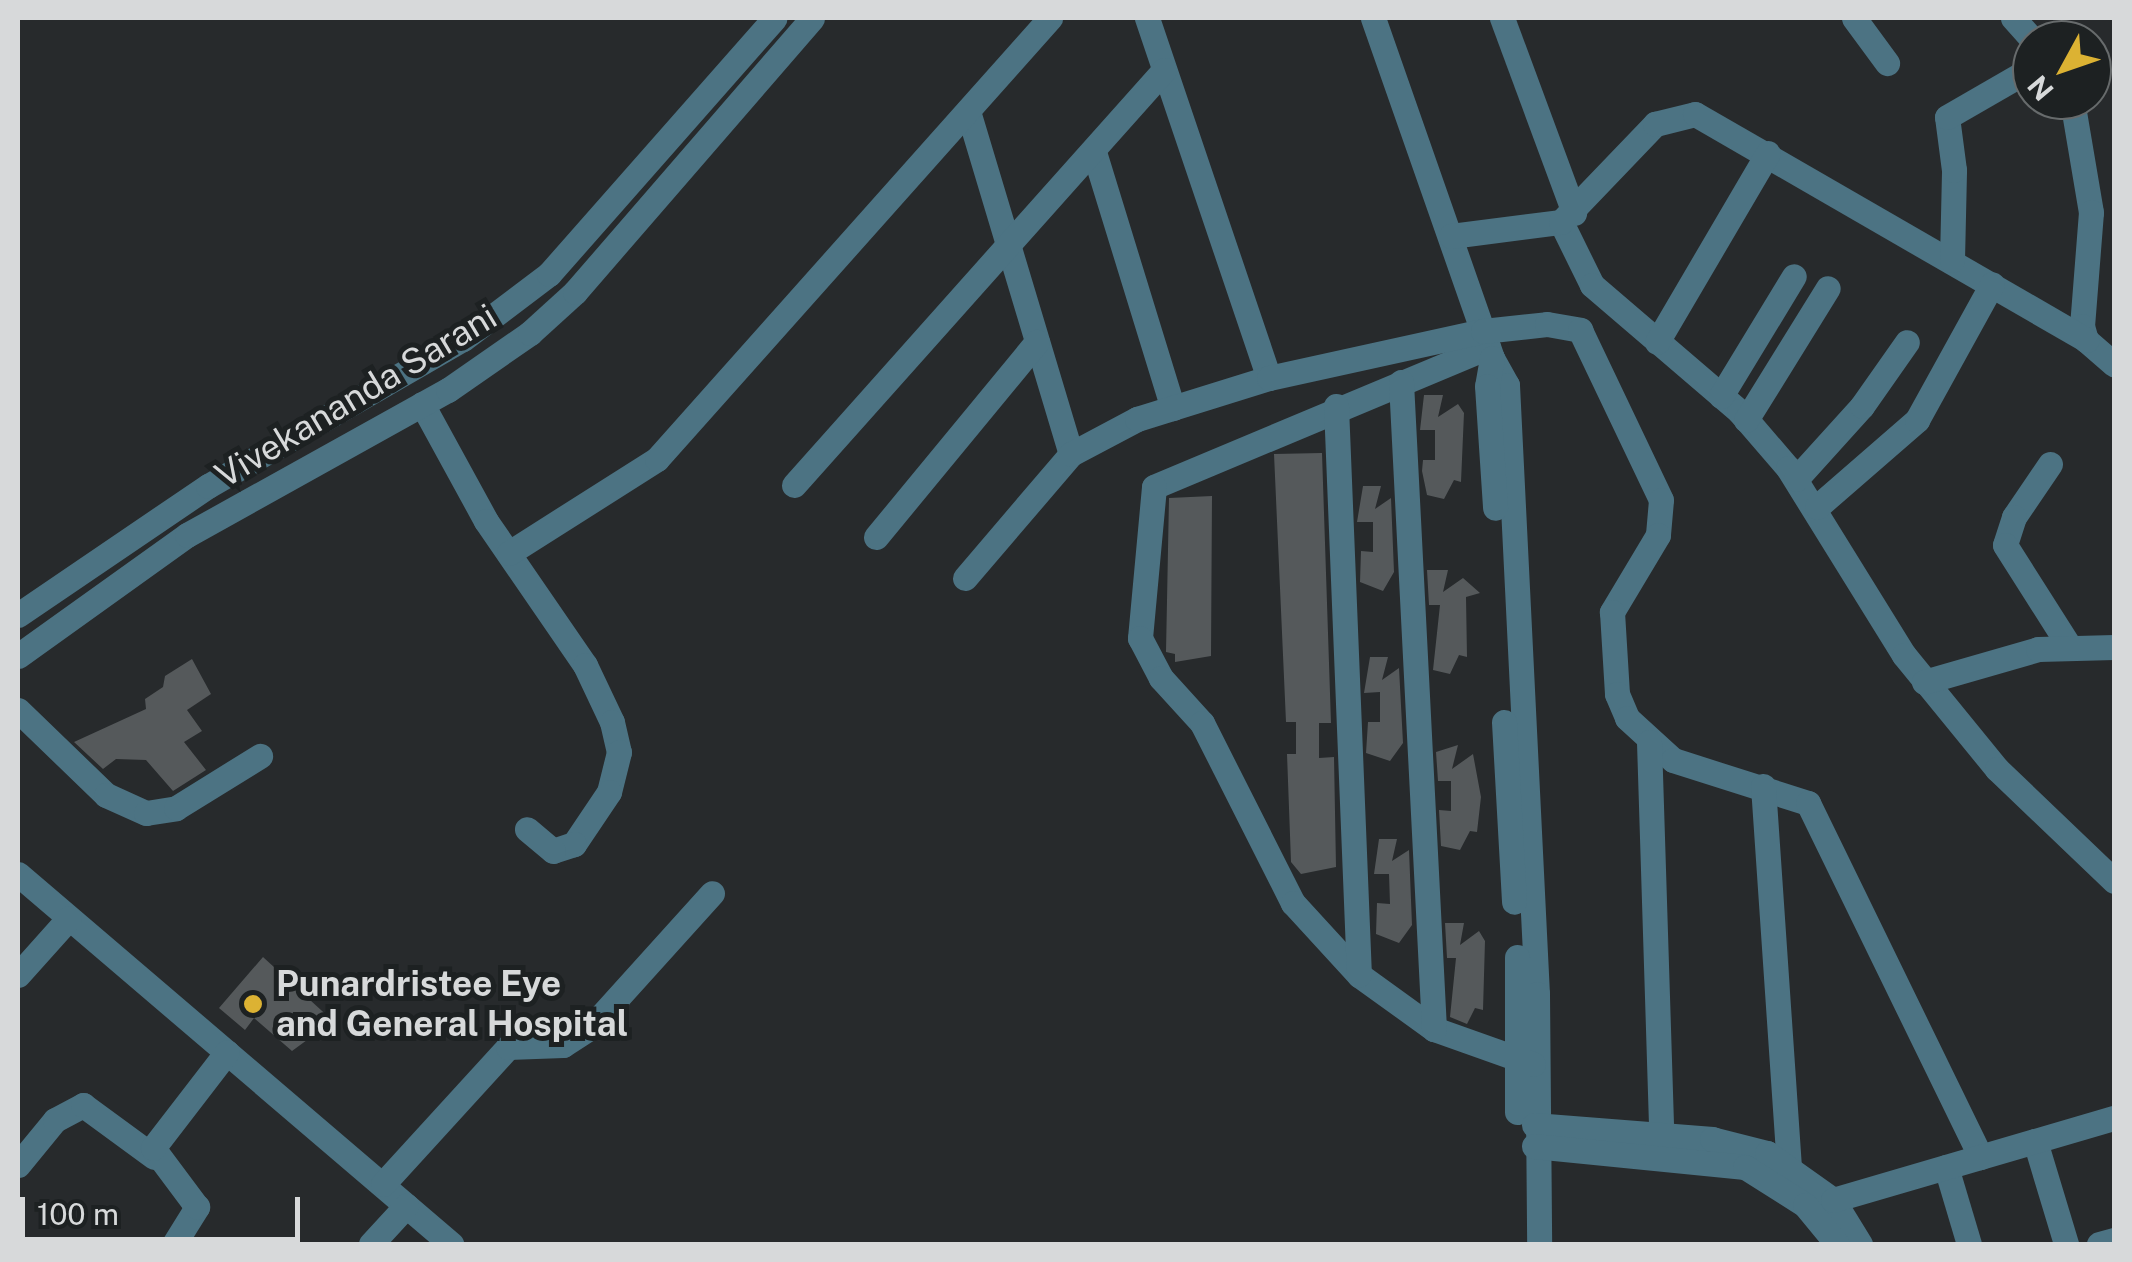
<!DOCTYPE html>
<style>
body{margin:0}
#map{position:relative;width:2132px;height:1262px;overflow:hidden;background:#272a2c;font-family:"Public Sans",sans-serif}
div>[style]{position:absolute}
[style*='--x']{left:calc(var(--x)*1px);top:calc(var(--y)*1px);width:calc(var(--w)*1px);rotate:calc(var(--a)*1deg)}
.building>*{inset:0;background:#55595b}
.minor>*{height:25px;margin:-12.5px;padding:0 12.5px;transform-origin:12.5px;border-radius:12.5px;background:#4c7383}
.dots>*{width:28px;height:28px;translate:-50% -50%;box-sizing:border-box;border:5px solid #1d2122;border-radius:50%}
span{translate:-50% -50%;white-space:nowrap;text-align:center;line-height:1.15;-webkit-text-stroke:10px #1d2122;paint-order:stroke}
.street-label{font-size:35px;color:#d7d9da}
.poi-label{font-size:35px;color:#d7d9da;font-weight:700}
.left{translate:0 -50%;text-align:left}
.frame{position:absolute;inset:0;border:20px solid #d7d9da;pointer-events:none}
.north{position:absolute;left:2012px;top:20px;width:100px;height:100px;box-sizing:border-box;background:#1d2122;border:2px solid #676b6c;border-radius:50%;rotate:230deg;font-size:28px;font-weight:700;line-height:40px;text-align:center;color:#d7d9da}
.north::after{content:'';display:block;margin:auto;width:35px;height:45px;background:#dcb233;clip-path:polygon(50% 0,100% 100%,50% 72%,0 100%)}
.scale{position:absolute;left:20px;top:1197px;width:280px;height:45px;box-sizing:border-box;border:5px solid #d7d9da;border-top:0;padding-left:12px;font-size:30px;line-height:35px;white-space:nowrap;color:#d7d9da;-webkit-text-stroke:8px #1d2122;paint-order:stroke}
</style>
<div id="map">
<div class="building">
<div style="clip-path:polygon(1424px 395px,1443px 395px,1438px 417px,1458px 404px,1464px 413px,1461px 482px,1454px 480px,1444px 499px,1427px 495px,1422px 471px,1423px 460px,1435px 460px,1435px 430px,1420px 430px)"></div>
<div style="clip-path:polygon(1322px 453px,1331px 723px,1319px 723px,1319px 758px,1334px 757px,1336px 867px,1301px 874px,1291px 862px,1287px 754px,1296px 754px,1296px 722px,1286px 722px,1274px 454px)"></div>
<div style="clip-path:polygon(1363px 486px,1381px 486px,1375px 509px,1391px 498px,1394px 572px,1383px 591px,1360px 582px,1361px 551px,1373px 552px,1373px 522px,1357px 522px)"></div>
<div style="clip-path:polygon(1212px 496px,1211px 656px,1175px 662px,1175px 654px,1166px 652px,1169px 498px)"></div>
<div style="clip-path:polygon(1427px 570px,1448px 570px,1443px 592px,1463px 578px,1480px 593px,1466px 597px,1467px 657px,1459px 655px,1450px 674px,1433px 670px,1440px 605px,1429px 605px)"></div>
<div style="clip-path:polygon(1370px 657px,1388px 657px,1382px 680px,1399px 668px,1403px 743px,1390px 761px,1366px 753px,1368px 722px,1380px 722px,1380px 692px,1364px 693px)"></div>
<div style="clip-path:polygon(192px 659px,211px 694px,187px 710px,202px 731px,184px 742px,206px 770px,173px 791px,146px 760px,116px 759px,103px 769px,74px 742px,146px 709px,145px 699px,163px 687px,165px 676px)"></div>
<div style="clip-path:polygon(1458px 745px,1452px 769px,1473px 754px,1481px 797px,1477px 832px,1470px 831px,1460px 850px,1441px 846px,1439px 810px,1451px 811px,1451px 781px,1438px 781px,1436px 752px)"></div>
<div style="clip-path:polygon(1379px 839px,1397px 839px,1392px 861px,1409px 850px,1412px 925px,1399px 943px,1376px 934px,1377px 903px,1390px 904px,1389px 874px,1374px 874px)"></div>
<div style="clip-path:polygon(1445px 923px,1464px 923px,1460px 945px,1479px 931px,1485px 941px,1483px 1010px,1475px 1008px,1467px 1024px,1450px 1017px,1456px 958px,1447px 958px)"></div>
<div style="clip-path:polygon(263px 957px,333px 1021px,292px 1051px,254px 1018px,245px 1030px,219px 1008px)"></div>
</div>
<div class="minor">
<div style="--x:1147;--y:18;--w:380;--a:71.3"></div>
<div style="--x:1373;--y:18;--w:360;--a:70.7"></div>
<div style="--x:1492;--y:358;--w:31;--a:61"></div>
<div style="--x:1507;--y:385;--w:610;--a:87.18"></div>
<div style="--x:1537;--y:994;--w:250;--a:89.5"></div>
<div style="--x:1502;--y:18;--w:208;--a:69.7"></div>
<div style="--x:1854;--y:18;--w:56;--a:53.7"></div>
<div style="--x:2013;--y:18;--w:30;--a:48"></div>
<div style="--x:2072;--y:100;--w:114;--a:80.4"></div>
<div style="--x:2091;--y:212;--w:114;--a:94.5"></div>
<div style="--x:2082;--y:326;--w:15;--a:74"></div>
<div style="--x:2086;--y:340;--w:37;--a:41"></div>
<div style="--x:968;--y:111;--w:358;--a:73.3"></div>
<div style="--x:1094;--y:152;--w:268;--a:72.9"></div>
<div style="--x:1561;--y:222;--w:70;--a:63.8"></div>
<div style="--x:1592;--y:285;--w:194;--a:40.6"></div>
<div style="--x:1739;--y:411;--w:75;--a:49.3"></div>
<div style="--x:1788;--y:468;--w:220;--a:58.2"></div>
<div style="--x:1904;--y:655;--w:147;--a:50.8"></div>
<div style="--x:1997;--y:769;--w:162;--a:43.7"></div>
<div style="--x:1451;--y:236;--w:111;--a:-7.3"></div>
<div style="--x:1561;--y:222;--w:136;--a:-46.2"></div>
<div style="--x:1655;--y:124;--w:41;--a:-14"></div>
<div style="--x:1695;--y:114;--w:452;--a:30"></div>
<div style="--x:1952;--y:260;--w:90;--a:-88.7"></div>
<div style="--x:1954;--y:170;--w:53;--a:-97.5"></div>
<div style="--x:1947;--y:117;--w:98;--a:-30"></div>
<div style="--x:1657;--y:342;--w:219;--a:-59.6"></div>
<div style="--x:1488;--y:347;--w:362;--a:157.3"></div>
<div style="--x:1154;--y:487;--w:152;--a:95.3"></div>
<div style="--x:1140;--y:638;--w:45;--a:62.3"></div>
<div style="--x:1161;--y:678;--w:61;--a:47.7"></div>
<div style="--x:1202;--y:723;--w:202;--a:63.2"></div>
<div style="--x:1293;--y:903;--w:98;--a:47.5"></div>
<div style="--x:1359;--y:975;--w:92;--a:35.8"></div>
<div style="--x:1434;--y:1029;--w:105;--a:19.5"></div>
<div style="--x:1492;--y:358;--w:28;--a:100"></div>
<div style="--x:1487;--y:386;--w:122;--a:86.2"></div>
<div style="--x:1401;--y:382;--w:648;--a:87.08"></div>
<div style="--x:1721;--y:396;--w:140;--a:-58.7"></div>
<div style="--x:422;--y:404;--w:133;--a:61.3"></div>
<div style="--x:486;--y:521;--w:175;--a:55.5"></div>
<div style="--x:585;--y:665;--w:63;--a:64.7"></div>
<div style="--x:612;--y:722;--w:31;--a:77"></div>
<div style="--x:619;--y:752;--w:41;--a:104"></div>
<div style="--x:609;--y:792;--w:63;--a:123.9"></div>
<div style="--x:574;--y:844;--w:22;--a:162"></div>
<div style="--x:553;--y:851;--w:34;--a:-140"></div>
<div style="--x:1336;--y:406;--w:569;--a:87.69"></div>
<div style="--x:1746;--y:420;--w:155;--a:-58.2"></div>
<div style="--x:2050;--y:464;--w:64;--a:124.2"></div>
<div style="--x:2014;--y:517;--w:29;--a:108"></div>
<div style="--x:2005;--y:545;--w:120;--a:57.6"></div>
<div style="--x:1796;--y:479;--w:98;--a:-47.9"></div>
<div style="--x:1862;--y:406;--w:78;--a:-54.9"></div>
<div style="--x:794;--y:485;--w:556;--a:-48.28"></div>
<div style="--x:1817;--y:507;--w:133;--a:-41"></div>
<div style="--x:1917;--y:420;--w:155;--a:-61.1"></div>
<div style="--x:876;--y:537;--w:253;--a:-50.5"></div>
<div style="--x:509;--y:553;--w:175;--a:-32.4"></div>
<div style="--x:657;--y:459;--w:591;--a:-48.29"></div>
<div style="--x:965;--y:578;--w:163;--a:-49.5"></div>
<div style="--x:1071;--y:454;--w:75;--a:-27.9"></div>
<div style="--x:1137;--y:419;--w:138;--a:-17.3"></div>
<div style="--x:1269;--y:378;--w:219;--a:-12.4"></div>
<div style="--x:1483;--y:331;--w:64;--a:-6.2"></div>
<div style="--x:1547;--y:324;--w:34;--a:10"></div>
<div style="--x:1580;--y:330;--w:188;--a:64.5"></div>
<div style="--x:1661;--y:500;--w:35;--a:95"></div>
<div style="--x:1658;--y:535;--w:90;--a:120.9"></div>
<div style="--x:1612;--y:612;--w:82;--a:86.5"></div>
<div style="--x:1617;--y:694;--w:26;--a:67"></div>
<div style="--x:1627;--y:718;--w:62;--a:42.4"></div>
<div style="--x:1673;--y:760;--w:142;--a:17.7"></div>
<div style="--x:1808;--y:803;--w:394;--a:64"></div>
<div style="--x:18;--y:615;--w:230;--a:-34.2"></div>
<div style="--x:208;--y:486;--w:294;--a:-30"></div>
<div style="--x:463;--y:339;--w:108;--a:-37.1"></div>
<div style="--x:549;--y:274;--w:341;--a:-48.6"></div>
<div style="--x:18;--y:656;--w:208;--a:-35.6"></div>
<div style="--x:187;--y:535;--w:299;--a:-29.1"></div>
<div style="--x:448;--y:390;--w:100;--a:-34.8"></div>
<div style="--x:530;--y:333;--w:61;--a:-42.3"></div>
<div style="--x:575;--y:292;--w:362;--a:-49.1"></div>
<div style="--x:1924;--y:682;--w:119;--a:-16.1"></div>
<div style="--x:2038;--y:649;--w:76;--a:-1.5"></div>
<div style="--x:18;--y:710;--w:122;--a:44"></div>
<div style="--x:106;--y:795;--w:44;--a:24.2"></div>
<div style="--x:146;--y:813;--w:30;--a:-9"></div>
<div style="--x:176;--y:808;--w:99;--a:-31.8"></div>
<div style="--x:1504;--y:722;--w:180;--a:86.8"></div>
<div style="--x:1649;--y:742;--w:392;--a:88.2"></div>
<div style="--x:1763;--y:786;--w:379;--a:86.1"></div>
<div style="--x:18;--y:874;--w:570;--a:40.51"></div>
<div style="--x:1517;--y:957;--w:155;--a:90"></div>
<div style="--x:18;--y:975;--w:76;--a:-48.2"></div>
<div style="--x:1534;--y:1125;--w:179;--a:4.5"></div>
<div style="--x:1712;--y:1139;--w:57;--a:14.3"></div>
<div style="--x:1767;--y:1153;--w:81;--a:35.5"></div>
<div style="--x:1833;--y:1200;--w:52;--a:58.5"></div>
<div style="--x:2035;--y:1141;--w:108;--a:73.2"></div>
<div style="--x:1534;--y:1146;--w:212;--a:5.7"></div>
<div style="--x:1745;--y:1167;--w:71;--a:32.3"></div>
<div style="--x:1805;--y:1205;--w:50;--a:50.6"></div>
<div style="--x:18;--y:1165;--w:58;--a:-50.6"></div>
<div style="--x:55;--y:1120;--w:32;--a:-28"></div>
<div style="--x:83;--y:1105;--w:88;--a:36.2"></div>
<div style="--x:1946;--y:1167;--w:80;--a:73.4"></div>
<div style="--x:383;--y:1184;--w:185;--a:-47.6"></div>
<div style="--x:508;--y:1047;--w:55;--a:-2.1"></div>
<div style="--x:563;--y:1045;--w:35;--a:-33"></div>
<div style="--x:592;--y:1026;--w:179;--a:-47.9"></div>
<div style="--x:1833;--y:1200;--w:293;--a:-16.3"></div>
<div style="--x:174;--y:1244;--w:44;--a:-58.1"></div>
<div style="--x:197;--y:1207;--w:74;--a:-126.7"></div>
<div style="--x:153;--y:1148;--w:121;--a:-52.4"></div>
<div style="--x:371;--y:1244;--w:52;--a:-47.4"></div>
<div style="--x:2099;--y:1244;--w:16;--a:-15"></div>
</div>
<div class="dots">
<div style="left:253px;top:1004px;background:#dcb233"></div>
</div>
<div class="street-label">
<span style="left:356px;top:396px;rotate:-31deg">Vivekananda Sarani</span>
</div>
<div class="poi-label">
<span class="left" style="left:276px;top:1004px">Punardristee Eye<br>and General Hospital</span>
</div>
<div class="frame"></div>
<div class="north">N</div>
<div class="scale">100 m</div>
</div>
